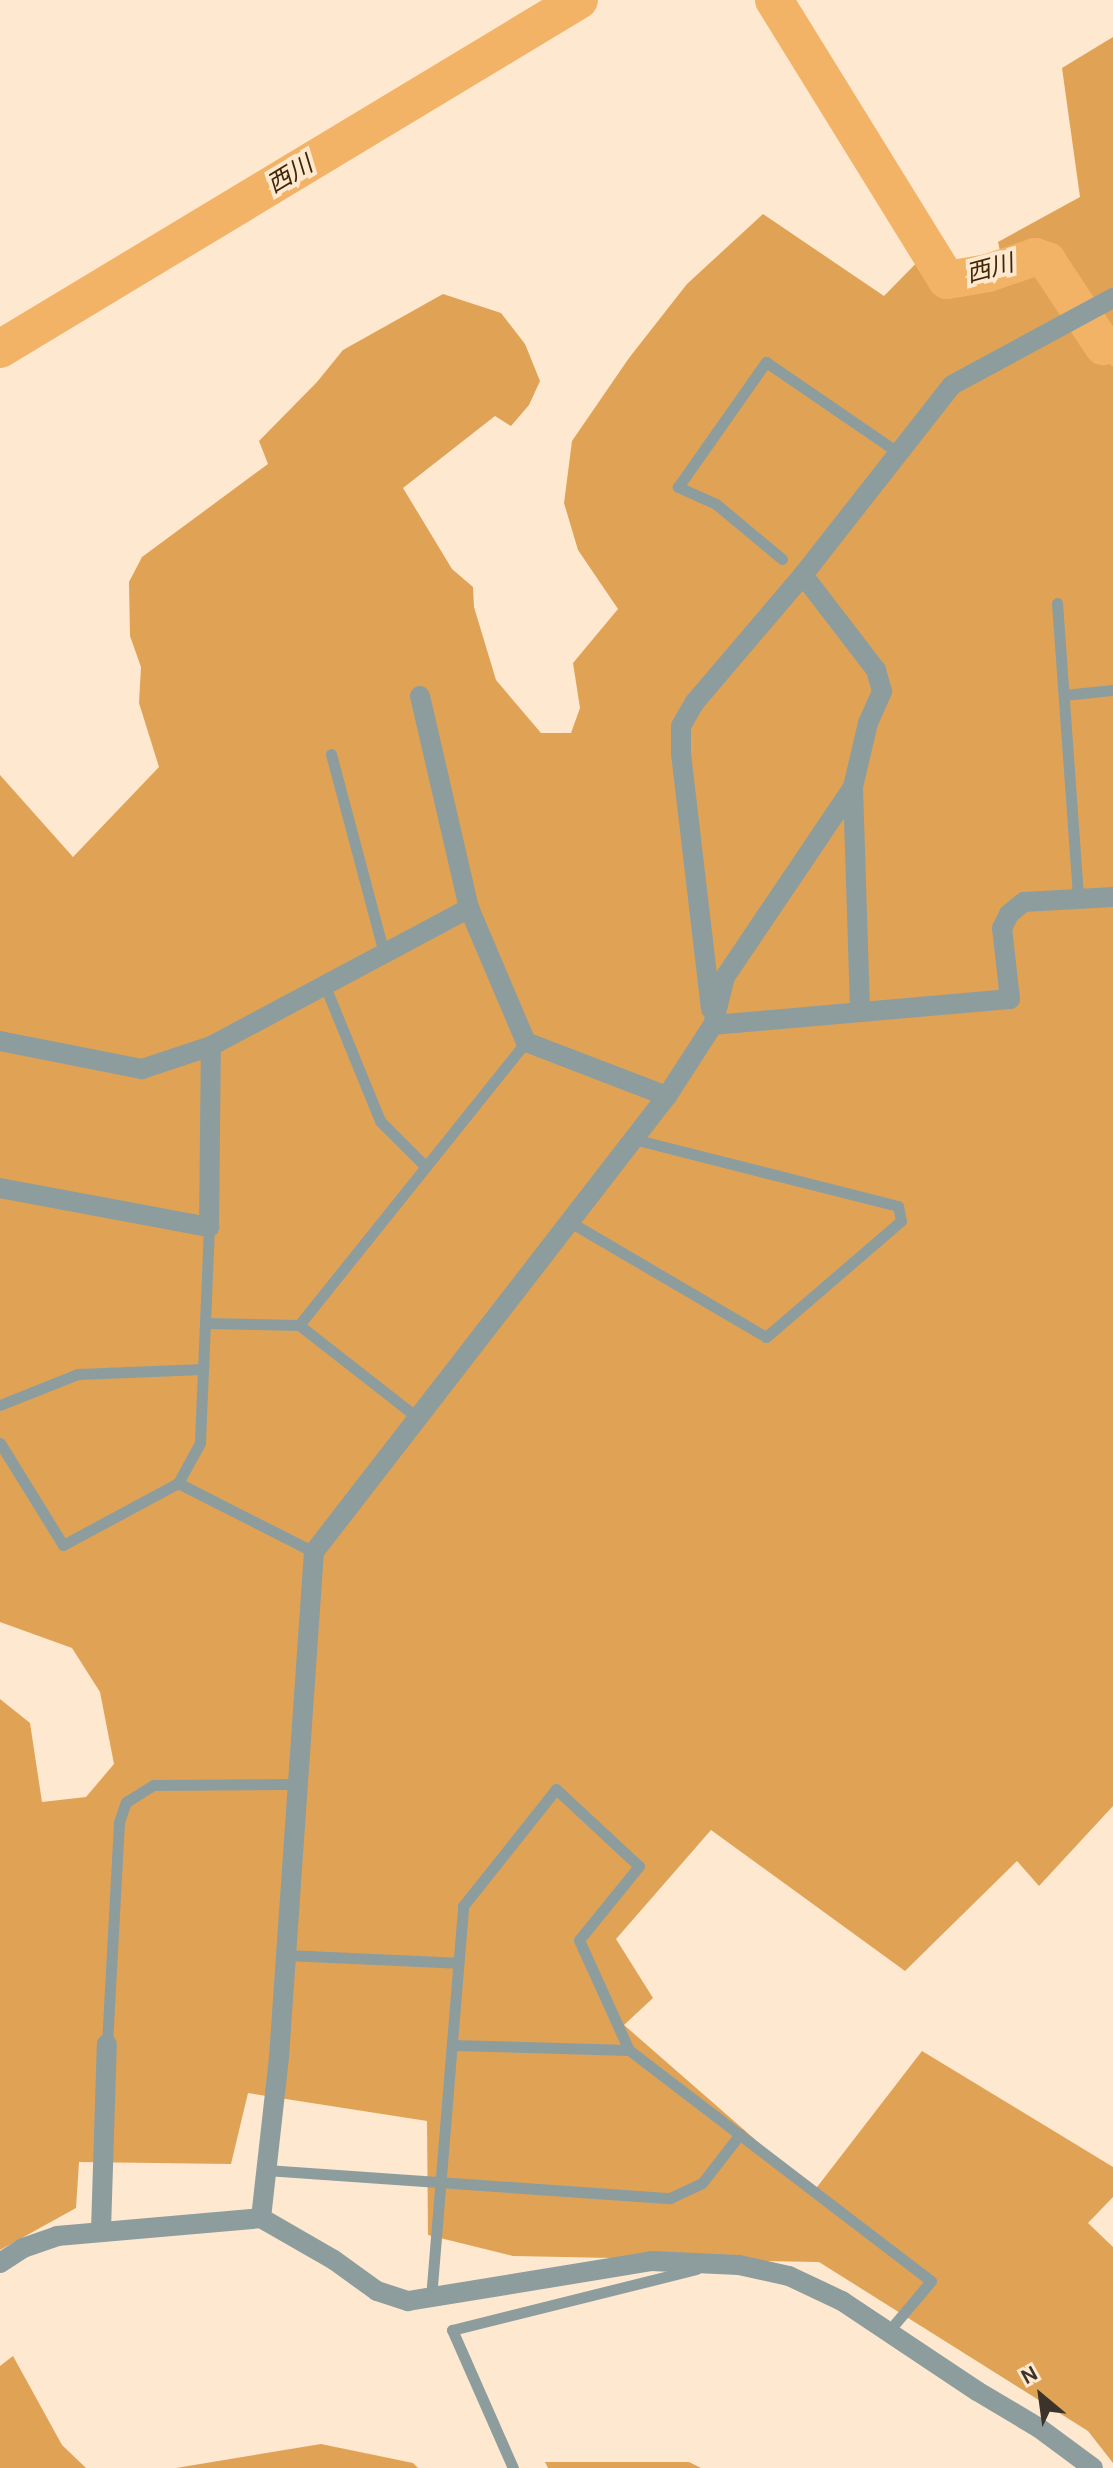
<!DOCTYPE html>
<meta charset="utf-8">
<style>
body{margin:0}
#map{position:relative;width:1113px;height:2468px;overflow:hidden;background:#fee8d0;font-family:Karla,"Noto Sans JP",sans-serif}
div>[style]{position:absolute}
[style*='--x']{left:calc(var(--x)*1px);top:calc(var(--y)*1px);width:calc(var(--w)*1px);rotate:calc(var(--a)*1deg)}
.forest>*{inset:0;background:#e0a356}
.stream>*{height:6px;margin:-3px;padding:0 3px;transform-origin:3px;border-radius:3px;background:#f2b367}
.river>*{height:38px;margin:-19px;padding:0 19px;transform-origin:19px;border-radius:19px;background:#f2b367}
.lane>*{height:11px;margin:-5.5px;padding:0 5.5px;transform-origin:5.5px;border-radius:5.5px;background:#8d9d9e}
.street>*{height:20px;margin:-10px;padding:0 10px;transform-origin:10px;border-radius:10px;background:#8d9d9e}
span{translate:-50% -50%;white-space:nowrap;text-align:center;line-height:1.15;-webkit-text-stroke:8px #fee8d0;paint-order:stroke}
.water-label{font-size:24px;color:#3f2604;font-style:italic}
.north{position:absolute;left:1001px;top:2356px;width:80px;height:80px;-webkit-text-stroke:6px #fee8d0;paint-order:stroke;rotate:331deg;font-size:22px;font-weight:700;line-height:32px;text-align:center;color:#3c332a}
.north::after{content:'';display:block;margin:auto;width:28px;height:36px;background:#3c332a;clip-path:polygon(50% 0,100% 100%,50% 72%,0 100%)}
</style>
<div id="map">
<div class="forest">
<div style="clip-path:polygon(1113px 37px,1113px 1806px,1039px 1886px,1017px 1861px,905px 1971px,711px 1830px,616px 1939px,653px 1998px,624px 2025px,814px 2191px,922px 2051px,1113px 2167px,1113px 2197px,1088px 2223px,1113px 2247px,1113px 2463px,1088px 2431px,819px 2262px,513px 2256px,428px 2235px,427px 2121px,248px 2093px,231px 2164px,79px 2162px,76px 2208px,0 2250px,0 1699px,30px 1723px,42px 1802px,86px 1797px,114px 1764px,100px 1692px,72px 1648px,0 1622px,0 775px,73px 857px,159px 767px,139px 703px,141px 667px,130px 636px,129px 582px,142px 557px,268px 464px,259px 441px,317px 382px,343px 350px,443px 294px,501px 313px,525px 344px,540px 381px,529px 405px,511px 426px,495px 416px,403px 488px,452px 569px,473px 587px,474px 607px,496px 680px,541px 733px,571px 733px,580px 708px,573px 663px,618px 609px,578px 550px,564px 503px,572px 441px,629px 358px,687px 284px,763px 214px,884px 296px,936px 243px,952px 272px,1002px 259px,998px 242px,1080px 197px,1062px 68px)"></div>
<div style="clip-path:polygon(13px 2356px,62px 2445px,86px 2468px,0 2468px,0 2366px)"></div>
<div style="clip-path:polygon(321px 2444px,413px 2463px,418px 2468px,176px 2468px)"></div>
<div style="clip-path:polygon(545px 2462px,689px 2462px,701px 2468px,548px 2468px)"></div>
</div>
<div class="stream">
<div style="--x:1103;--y:346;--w:20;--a:60"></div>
</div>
<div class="river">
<div style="--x:774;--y:0;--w:329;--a:58.3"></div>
<div style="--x:947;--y:280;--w:42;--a:-9.7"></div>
<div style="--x:988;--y:273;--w:50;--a:-18.8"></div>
<div style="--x:1035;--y:257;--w:13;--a:18"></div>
<div style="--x:1047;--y:261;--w:102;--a:56.6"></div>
<div style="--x:0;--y:349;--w:676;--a:-31.08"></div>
</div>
<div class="lane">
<div style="--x:782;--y:559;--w:86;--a:-140.2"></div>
<div style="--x:716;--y:504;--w:42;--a:-155.9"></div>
<div style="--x:678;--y:487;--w:153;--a:-54.9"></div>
<div style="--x:766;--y:362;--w:161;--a:34.4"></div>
<div style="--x:1057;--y:603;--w:297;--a:85.9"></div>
<div style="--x:1064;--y:695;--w:49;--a:-5.8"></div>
<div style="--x:331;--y:754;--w:206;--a:75.1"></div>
<div style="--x:325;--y:986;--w:146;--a:67.8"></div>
<div style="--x:380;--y:1121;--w:65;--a:45"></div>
<div style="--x:570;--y:1222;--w:227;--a:30.4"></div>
<div style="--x:766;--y:1337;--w:178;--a:-40.7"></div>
<div style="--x:901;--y:1221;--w:15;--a:-101"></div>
<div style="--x:898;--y:1206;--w:272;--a:-165.8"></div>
<div style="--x:209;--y:1227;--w:216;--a:92.4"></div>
<div style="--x:200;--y:1443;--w:46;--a:118.8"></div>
<div style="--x:178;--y:1483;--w:153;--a:26.9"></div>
<div style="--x:205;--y:1323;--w:94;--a:1.2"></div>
<div style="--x:299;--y:1325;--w:151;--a:38"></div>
<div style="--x:299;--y:1325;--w:363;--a:-51.3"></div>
<div style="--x:0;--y:1405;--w:84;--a:-21.7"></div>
<div style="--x:78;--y:1374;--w:125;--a:-2.3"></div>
<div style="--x:0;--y:1443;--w:120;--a:58.3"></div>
<div style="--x:63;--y:1545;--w:131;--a:-28.3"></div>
<div style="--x:285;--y:1955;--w:173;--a:2.6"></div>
<div style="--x:107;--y:2044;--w:222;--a:-86.9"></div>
<div style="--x:119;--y:1822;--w:21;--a:-71"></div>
<div style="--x:126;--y:1802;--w:32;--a:-32"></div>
<div style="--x:153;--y:1785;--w:143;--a:-0.4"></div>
<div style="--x:452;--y:2045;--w:177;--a:1.6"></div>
<div style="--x:266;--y:2170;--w:405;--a:4"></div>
<div style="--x:670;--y:2198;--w:35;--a:-25"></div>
<div style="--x:702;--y:2183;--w:62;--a:-52.2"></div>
<div style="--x:431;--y:2298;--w:393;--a:-85.3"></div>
<div style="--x:463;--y:1906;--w:149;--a:-51.5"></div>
<div style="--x:556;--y:1789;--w:113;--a:42.9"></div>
<div style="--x:639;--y:1866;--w:95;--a:129"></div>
<div style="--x:579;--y:1940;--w:121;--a:65.6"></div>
<div style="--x:629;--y:2050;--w:380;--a:37.4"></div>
<div style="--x:931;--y:2281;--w:68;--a:130.2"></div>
<div style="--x:513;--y:2468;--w:151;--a:-113.8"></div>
<div style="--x:452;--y:2330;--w:252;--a:-14"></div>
</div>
<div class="street">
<div style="--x:420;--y:696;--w:218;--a:77"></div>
<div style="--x:469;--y:908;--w:146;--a:67"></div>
<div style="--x:526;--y:1042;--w:151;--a:21"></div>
<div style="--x:853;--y:787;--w:225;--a:88.2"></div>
<div style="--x:711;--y:1009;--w:258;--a:-96.7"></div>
<div style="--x:681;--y:753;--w:27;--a:-90"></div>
<div style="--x:681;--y:726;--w:28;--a:-60"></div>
<div style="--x:695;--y:702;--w:167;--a:-49.6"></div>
<div style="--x:803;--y:575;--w:241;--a:-51.9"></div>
<div style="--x:952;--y:385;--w:183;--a:-28.4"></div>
<div style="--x:713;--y:1025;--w:298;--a:-5"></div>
<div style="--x:1010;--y:999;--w:71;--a:-96.4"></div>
<div style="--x:1002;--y:928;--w:16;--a:-63"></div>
<div style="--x:1009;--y:914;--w:19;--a:-39"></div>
<div style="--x:1024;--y:902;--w:89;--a:-3.2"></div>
<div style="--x:0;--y:1041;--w:145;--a:11.2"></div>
<div style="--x:142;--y:1069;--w:73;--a:-18.4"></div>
<div style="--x:211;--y:1046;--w:293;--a:-28.1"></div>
<div style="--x:0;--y:1188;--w:213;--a:10.6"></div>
<div style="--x:209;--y:1227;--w:181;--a:-89.4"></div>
<div style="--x:261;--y:2218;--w:162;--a:-83.6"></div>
<div style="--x:279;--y:2057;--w:506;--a:-86.04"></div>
<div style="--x:314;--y:1552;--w:577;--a:-52.26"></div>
<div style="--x:667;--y:1096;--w:85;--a:-57.1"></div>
<div style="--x:713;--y:1025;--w:49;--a:-76"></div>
<div style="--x:725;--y:977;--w:229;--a:-56"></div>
<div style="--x:853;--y:787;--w:66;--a:-76.8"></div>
<div style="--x:868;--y:723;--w:35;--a:-66"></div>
<div style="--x:882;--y:691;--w:22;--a:-106"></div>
<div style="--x:876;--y:670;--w:120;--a:-127.5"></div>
<div style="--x:101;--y:2230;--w:186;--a:-88.2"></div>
<div style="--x:0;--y:2263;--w:27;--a:-33"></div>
<div style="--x:23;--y:2248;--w:36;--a:-19"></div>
<div style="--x:57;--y:2236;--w:205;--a:-5"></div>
<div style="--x:261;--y:2218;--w:84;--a:29.9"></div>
<div style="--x:334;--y:2260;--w:53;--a:35.8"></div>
<div style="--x:377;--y:2291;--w:33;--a:18"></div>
<div style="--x:408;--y:2301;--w:246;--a:-9.3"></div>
<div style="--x:651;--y:2261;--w:88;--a:2.6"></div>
<div style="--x:739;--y:2265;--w:51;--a:12.4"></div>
<div style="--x:789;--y:2276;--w:59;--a:25.3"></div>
<div style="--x:842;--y:2301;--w:162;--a:33.7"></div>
<div style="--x:977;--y:2391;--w:72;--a:30.8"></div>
<div style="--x:1039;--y:2428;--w:67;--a:36.5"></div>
</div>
<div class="water-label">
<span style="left:290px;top:175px;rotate:-31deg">西川</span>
<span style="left:990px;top:269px;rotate:-15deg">西川</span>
</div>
<div class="north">N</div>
</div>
